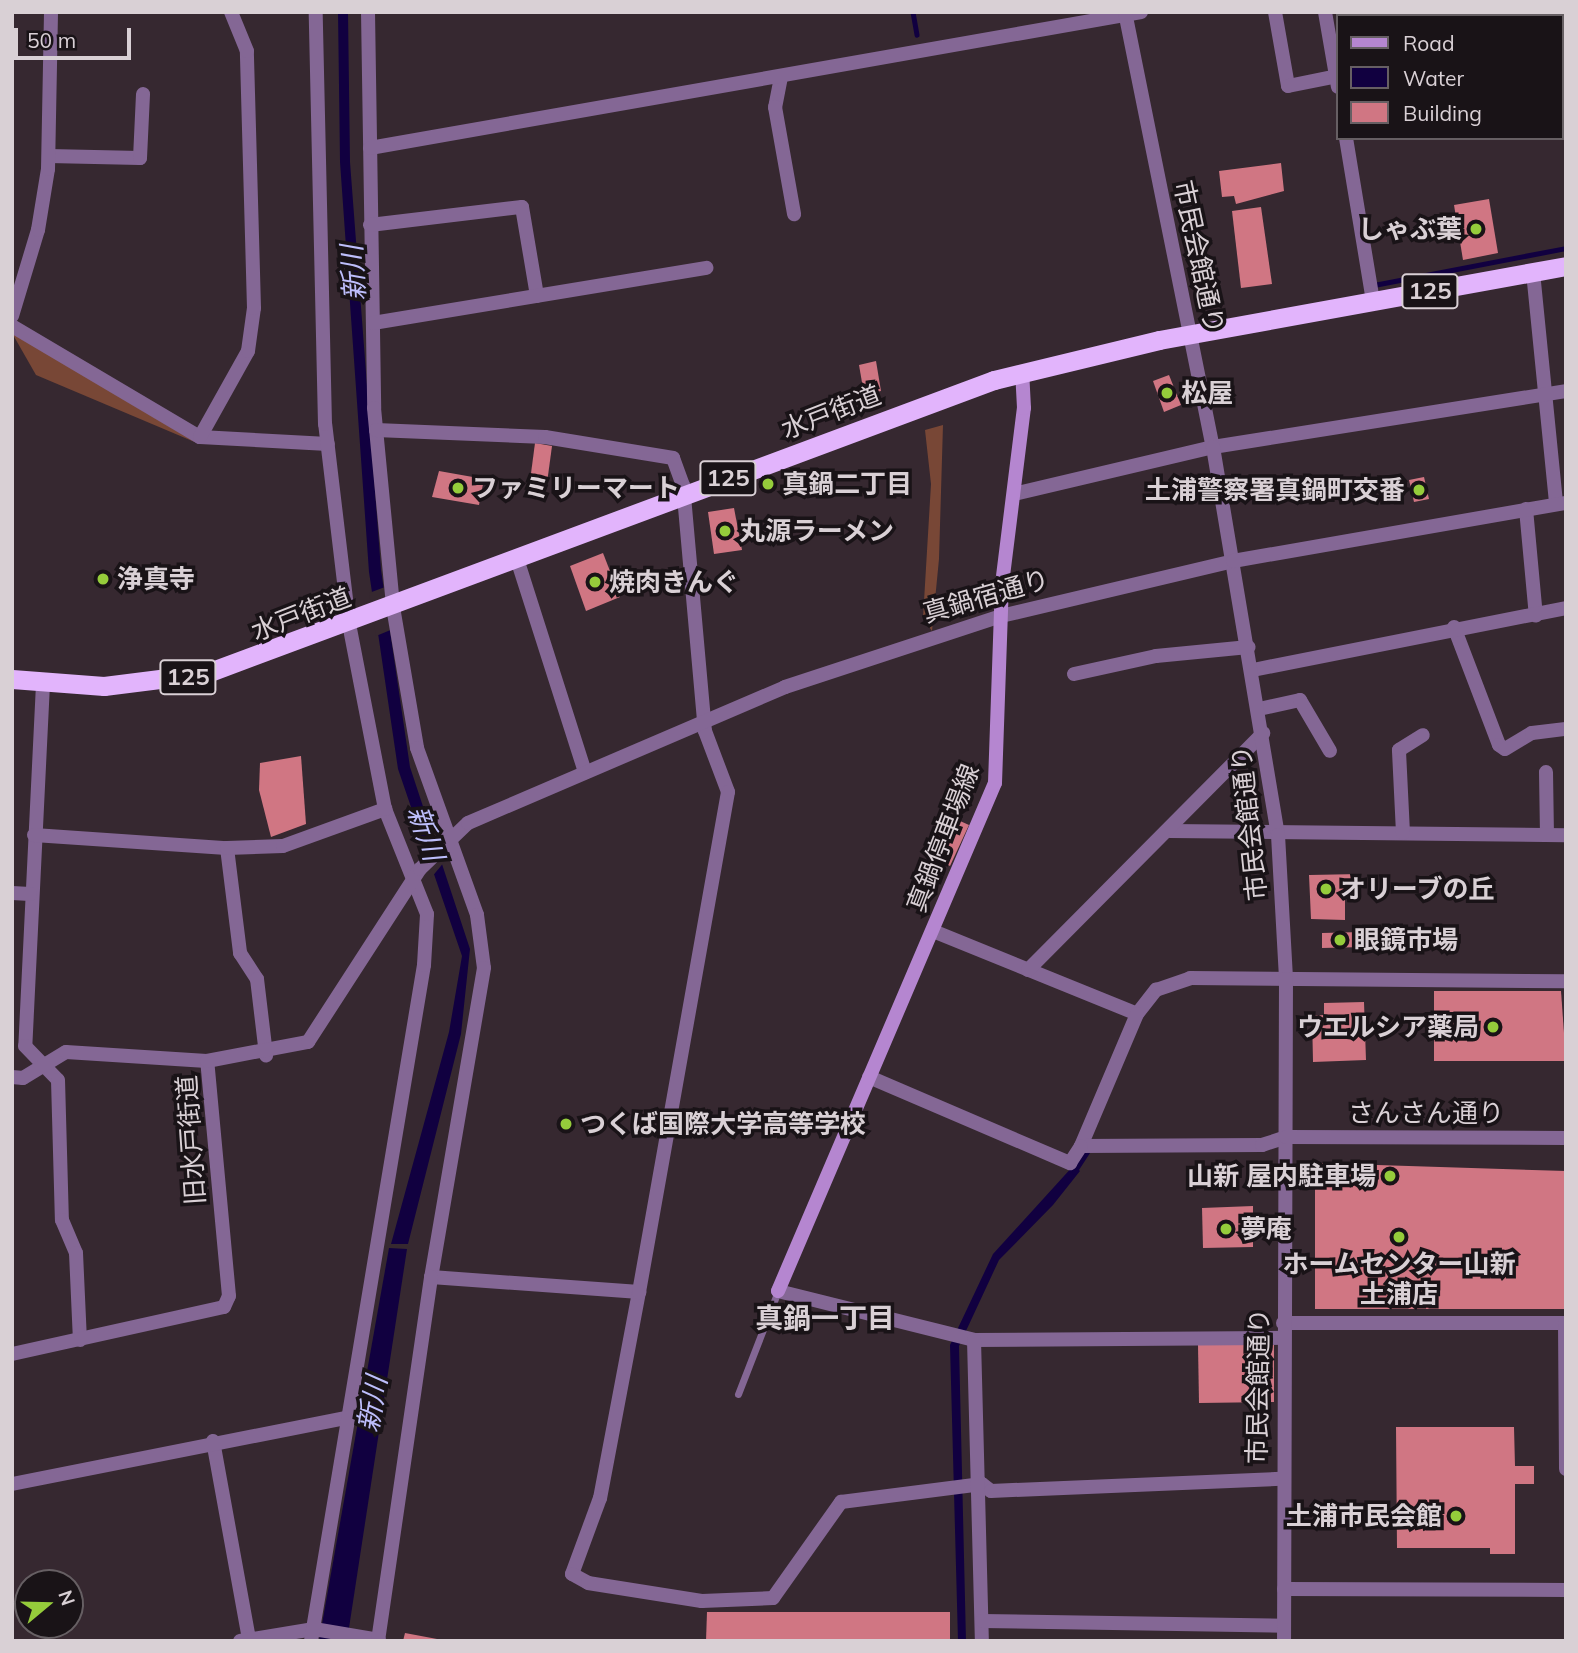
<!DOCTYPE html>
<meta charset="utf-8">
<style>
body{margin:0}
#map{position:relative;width:1578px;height:1653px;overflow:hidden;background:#362830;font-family:Mulish,"Noto Sans JP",sans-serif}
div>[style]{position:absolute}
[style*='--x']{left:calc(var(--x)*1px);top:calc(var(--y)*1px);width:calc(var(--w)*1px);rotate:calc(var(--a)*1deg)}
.green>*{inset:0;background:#784736}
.water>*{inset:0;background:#110040}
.pier>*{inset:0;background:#362830}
.stream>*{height:4.5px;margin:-2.25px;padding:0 2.25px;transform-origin:2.25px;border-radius:2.25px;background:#110040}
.building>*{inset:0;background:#d07683}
.service>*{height:7px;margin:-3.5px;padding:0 3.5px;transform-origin:3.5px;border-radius:3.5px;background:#846795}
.minor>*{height:14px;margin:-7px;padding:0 7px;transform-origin:7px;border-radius:7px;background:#846795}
.tertiary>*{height:14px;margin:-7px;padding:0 7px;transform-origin:7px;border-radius:7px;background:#846795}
.secondary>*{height:14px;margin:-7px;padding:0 7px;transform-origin:7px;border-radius:7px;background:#b586d0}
.trunk>*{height:19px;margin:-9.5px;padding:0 9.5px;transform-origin:9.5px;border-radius:9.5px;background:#e2b4fc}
.dots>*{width:19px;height:19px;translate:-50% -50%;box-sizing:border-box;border:4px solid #191317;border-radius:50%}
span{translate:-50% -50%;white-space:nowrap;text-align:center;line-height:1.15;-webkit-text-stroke:7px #191317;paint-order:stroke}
.shield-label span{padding:2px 5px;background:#191317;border:2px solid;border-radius:5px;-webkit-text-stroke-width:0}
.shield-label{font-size:24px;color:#d9d0d5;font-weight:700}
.poi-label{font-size:26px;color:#d9d0d5;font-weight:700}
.right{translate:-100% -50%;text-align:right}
.left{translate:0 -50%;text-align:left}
.street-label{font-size:26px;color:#d9d0d5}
.water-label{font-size:28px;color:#bdbefb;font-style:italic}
.neighbourhood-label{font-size:28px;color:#d9d0d5;font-weight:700}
.frame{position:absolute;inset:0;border:14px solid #d9d0d5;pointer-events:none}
.legend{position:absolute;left:1336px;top:14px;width:228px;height:126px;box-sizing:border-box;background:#191317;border:2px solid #665f63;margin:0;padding:9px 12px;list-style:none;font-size:21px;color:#d9d0d5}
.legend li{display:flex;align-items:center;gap:14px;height:35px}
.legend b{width:35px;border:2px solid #665f63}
.north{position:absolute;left:14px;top:1569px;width:70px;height:70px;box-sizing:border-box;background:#191317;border:2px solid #665f63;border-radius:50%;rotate:71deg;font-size:19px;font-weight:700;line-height:28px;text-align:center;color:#d9d0d5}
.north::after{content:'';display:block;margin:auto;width:24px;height:32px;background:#95cc3b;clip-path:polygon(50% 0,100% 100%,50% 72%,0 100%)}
.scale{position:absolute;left:14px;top:28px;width:117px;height:32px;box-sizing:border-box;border:4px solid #d9d0d5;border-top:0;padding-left:9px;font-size:21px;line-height:24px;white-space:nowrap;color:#d9d0d5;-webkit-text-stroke:5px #191317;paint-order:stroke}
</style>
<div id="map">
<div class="green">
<div style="clip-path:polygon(12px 333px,197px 443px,36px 375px)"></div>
<div style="clip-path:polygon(943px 425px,939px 559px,932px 631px,923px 618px,931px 484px,925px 430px)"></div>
</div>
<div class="water">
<div style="clip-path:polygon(338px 12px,348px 12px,350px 162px,381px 570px,410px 767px,470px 949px,461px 1034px,408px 1244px,391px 1244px,449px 1032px,462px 956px,398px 769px,369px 572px,340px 162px)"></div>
<div style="clip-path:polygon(1074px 1165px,1080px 1171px,1053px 1205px,999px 1260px,959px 1346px,966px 1641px,958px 1641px,950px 1345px,993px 1254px)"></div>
<div style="clip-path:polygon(389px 1248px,407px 1249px,347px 1641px,319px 1641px)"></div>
</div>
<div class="pier">
<div style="clip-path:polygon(385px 587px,393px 629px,376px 636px,369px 593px)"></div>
<div style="clip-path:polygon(435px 831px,445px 861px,431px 878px,420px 846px)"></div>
</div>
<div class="stream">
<div style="--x:913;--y:12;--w:23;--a:80"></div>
<div style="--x:1374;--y:285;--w:196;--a:-10.9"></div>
<div style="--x:1074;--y:1172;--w:24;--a:-57"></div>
</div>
<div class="building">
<div style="clip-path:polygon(1281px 163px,1284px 191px,1236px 204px,1234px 196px,1222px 197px,1219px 171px)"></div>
<div style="clip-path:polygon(1489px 199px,1498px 253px,1463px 260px,1454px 205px)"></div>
<div style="clip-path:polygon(1261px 207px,1272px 284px,1241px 288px,1232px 211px)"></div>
<div style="clip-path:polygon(876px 361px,881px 391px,864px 394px,859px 365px)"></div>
<div style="clip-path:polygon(1169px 375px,1181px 405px,1164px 412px,1153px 381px)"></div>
<div style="clip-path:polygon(535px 443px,552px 446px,547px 483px,530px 481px)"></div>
<div style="clip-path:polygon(439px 471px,484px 479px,479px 505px,432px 497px)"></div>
<div style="clip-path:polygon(1424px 477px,1429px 499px,1414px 502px,1409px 480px)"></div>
<div style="clip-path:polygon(734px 508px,742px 550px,714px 554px,708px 512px)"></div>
<div style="clip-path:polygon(603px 553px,620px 597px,586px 611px,570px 566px)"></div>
<div style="clip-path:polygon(301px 756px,306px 824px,271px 837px,259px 790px,260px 763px)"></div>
<div style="clip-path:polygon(940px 812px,969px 825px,950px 866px,924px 853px)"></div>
<div style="clip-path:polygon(1360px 874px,1361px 893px,1345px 893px,1345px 920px,1311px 919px,1309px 875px)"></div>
<div style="clip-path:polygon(1362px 932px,1363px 947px,1322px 948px,1322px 933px)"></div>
<div style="clip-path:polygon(1434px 991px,1561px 991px,1566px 1061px,1434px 1061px)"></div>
<div style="clip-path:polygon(1364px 1002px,1366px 1060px,1313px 1062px,1312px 1016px,1324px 1015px,1324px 1003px)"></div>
<div style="clip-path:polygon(1315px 1163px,1566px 1171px,1566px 1309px,1315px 1309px)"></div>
<div style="clip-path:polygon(1253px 1206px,1253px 1247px,1203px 1248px,1202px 1208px)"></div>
<div style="clip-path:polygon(1198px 1345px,1274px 1345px,1274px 1402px,1199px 1403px)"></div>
<div style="clip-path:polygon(1396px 1427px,1514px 1427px,1515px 1466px,1534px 1466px,1534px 1484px,1515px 1484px,1515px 1554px,1490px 1554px,1490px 1548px,1397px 1548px)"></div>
<div style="clip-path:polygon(707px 1612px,950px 1612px,950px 1641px,706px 1641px)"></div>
<div style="clip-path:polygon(405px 1633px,437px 1639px,437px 1641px,403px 1641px)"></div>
</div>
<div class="service">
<div style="--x:738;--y:1394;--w:110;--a:-68.8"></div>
</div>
<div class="minor">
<div style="--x:368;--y:12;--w:396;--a:89.1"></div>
<div style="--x:374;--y:408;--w:200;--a:84.5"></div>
<div style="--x:393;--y:607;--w:143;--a:80.3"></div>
<div style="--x:417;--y:748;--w:177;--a:70.2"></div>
<div style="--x:477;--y:915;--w:53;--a:82.5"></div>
<div style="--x:484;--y:968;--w:314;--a:99.7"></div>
<div style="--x:431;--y:1277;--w:209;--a:4.1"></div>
<div style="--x:639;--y:1292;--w:210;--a:100.7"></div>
<div style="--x:600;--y:1498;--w:81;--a:110.2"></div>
<div style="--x:572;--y:1574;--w:18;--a:29"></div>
<div style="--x:588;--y:1583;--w:115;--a:9"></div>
<div style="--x:702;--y:1601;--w:71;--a:-2.4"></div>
<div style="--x:773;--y:1598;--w:118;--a:-54.7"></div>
<div style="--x:841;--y:1502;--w:142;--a:-7.3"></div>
<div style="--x:982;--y:1484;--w:11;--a:38"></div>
<div style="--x:991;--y:1491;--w:290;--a:-2.4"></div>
<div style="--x:1275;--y:12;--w:75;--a:80"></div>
<div style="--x:1288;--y:86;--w:50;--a:-11.5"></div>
<div style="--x:1325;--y:12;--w:76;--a:80.2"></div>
<div style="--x:1512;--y:12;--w:4;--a:90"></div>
<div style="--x:781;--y:77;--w:31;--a:101"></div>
<div style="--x:775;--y:107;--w:109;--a:79.9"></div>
<div style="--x:1562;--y:83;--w:4;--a:-14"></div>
<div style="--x:1346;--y:138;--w:165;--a:80.6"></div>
<div style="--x:370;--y:148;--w:783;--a:-10"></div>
<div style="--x:49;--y:156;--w:91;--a:1.3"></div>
<div style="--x:140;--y:158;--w:64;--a:-87.3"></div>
<div style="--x:370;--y:225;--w:153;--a:-6.8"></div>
<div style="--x:522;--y:207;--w:90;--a:80.4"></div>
<div style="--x:1533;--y:272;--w:233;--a:84.3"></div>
<div style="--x:12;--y:316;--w:90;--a:-73.2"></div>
<div style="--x:38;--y:230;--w:62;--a:-80.7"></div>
<div style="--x:48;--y:169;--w:157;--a:-88.9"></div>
<div style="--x:373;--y:323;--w:338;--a:-9.4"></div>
<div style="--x:12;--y:326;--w:218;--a:30.6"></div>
<div style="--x:200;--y:437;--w:128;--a:3.1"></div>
<div style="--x:376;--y:430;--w:169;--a:2.4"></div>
<div style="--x:545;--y:437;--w:130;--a:9.3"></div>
<div style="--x:673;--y:458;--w:29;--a:70"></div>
<div style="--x:683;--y:485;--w:247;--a:84.9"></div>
<div style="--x:705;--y:731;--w:65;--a:69.3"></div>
<div style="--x:728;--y:792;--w:508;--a:100.09"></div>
<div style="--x:200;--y:437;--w:98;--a:-60.8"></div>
<div style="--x:248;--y:351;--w:43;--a:-82.1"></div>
<div style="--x:254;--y:308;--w:257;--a:-91.6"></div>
<div style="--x:247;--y:51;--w:42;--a:-112.3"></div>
<div style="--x:1014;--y:494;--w:204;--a:-13.3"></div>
<div style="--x:1213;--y:447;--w:357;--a:-9"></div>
<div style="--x:1526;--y:509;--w:107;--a:84.7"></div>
<div style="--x:517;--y:559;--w:224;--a:72.3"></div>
<div style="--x:1454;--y:627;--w:126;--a:69.1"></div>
<div style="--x:1499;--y:745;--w:7;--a:34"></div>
<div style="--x:1505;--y:749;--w:31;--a:-31"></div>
<div style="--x:1532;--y:733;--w:34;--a:-7"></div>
<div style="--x:1253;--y:670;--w:319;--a:-11.2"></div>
<div style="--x:1074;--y:674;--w:84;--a:-12.4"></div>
<div style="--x:1156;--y:656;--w:93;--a:-5.5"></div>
<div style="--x:43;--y:684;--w:362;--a:92.8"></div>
<div style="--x:25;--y:1046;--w:47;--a:45.9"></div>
<div style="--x:58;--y:1080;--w:140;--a:88.4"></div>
<div style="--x:62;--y:1220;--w:36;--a:67"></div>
<div style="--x:76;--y:1253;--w:87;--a:87.4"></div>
<div style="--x:1259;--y:709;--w:42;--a:-12.4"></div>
<div style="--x:1300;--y:700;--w:59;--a:59.5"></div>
<div style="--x:1546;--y:772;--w:63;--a:89.1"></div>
<div style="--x:1170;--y:831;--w:396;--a:0.6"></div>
<div style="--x:1403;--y:833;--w:83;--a:-92.8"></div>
<div style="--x:1399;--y:750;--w:28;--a:-32"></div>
<div style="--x:34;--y:835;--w:193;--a:3.9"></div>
<div style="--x:227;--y:848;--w:106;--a:82.9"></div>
<div style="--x:240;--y:953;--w:31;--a:57"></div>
<div style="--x:257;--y:979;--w:77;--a:83.2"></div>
<div style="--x:227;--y:848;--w:56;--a:-2"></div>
<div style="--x:283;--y:846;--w:109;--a:-19.9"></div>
<div style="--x:12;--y:893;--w:18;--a:3"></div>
<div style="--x:933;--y:931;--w:220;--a:22.1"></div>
<div style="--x:1137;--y:1014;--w:31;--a:-52"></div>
<div style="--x:1156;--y:990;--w:36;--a:-19"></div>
<div style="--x:1190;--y:978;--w:376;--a:0.5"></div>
<div style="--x:1028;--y:970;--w:334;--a:-45.2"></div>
<div style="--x:1137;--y:1014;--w:143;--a:113"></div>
<div style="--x:1081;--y:1146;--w:181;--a:-0.3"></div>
<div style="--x:1262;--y:1145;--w:25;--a:-18"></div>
<div style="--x:12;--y:1077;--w:11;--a:5"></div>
<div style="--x:23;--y:1078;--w:50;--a:-31.2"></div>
<div style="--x:66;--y:1052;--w:141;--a:3.7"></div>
<div style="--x:869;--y:1077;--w:219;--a:23.2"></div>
<div style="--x:1070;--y:1163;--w:20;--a:-57"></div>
<div style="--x:778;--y:1291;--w:202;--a:14"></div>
<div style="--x:974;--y:1340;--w:310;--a:-0.4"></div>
<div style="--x:1283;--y:1323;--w:283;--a:0"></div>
<div style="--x:1565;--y:1323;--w:146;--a:89.6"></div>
<div style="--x:974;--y:1340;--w:301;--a:88.5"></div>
<div style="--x:213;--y:1441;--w:201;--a:79.7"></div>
<div style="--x:12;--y:1484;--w:338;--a:-11.2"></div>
<div style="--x:1284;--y:1589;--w:282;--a:0.2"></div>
<div style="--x:982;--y:1621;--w:302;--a:0.9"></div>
<div style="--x:240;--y:1641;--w:75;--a:-9.2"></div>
<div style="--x:314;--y:1629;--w:66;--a:9.6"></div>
<div style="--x:311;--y:1641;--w:685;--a:-80.51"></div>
<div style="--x:424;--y:965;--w:51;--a:-86.6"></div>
<div style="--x:427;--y:914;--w:113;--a:-111.8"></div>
<div style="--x:385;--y:809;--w:188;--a:-101"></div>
<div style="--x:349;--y:624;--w:201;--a:-96.8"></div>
<div style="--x:325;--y:424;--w:412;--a:-91.3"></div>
</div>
<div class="tertiary">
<div style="--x:1125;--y:12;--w:444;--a:78.6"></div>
<div style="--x:1213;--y:447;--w:393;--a:80.5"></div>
<div style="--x:1278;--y:835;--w:144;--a:86.8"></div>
<div style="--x:1286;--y:979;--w:662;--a:90.17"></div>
<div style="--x:1286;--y:1137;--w:280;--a:0.2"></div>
<div style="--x:12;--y:1354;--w:217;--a:-12.5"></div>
<div style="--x:224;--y:1307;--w:12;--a:-66"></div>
<div style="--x:229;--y:1296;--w:236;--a:-95.3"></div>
<div style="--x:207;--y:1061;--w:103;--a:-10.7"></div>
<div style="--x:308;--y:1042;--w:206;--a:-57.1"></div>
<div style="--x:420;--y:869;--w:66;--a:-43.8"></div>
<div style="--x:468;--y:823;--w:345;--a:-23.2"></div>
<div style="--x:785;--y:687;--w:227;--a:-18.2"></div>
<div style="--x:1001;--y:616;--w:238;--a:-13.3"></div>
<div style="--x:1233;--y:561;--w:338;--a:-9.9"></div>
<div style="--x:378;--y:1641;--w:368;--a:-81.7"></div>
</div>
<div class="secondary">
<div style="--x:778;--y:1291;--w:552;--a:-66.87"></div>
<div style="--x:995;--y:783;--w:199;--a:-88"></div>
<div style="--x:1002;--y:584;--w:177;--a:-82.9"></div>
<div style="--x:1024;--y:408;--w:36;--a:-93"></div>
</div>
<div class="trunk">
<div style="--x:12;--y:679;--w:92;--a:4.4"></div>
<div style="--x:104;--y:686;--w:104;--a:-7.2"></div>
<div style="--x:207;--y:673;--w:840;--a:-20.42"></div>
<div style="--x:994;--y:380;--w:170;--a:-13.6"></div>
<div style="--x:1159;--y:340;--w:414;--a:-10.3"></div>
</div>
<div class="dots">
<div style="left:1476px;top:229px;background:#95cc3b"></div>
<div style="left:1167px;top:393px;background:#95cc3b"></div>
<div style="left:768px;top:484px;background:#95cc3b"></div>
<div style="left:458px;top:488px;background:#95cc3b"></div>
<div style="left:1419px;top:490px;background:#95cc3b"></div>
<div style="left:725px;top:531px;background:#95cc3b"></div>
<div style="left:103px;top:579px;background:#95cc3b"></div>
<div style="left:595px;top:582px;background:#95cc3b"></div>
<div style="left:1326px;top:889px;background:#95cc3b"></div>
<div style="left:1340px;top:940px;background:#95cc3b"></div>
<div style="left:1493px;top:1027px;background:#95cc3b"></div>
<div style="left:566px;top:1124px;background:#95cc3b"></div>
<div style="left:1390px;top:1176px;background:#95cc3b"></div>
<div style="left:1226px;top:1229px;background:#95cc3b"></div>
<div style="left:1399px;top:1237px;background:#95cc3b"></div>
<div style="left:1456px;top:1516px;background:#95cc3b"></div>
</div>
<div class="shield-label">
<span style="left:1430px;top:291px">125</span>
<span style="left:728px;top:478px">125</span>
<span style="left:188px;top:677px">125</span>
</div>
<div class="poi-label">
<span class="right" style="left:1462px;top:229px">しゃぶ葉</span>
<span class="left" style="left:1181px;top:393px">松屋</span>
<span class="left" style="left:782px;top:484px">真鍋二丁目</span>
<span class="left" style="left:472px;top:488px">ファミリーマート</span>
<span class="right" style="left:1405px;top:490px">土浦警察署真鍋町交番</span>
<span class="left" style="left:739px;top:531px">丸源ラーメン</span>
<span class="left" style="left:117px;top:579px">浄真寺</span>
<span class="left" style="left:609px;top:582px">焼肉きんぐ</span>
<span class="left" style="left:1340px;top:889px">オリーブの丘</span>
<span class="left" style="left:1354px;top:940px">眼鏡市場</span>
<span class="right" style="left:1479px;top:1027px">ウエルシア薬局</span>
<span class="left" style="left:580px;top:1124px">つくば国際大学高等学校</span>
<span class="right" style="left:1376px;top:1176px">山新 屋内駐車場</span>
<span class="left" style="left:1240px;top:1229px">夢庵</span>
<span style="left:1399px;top:1279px">ホームセンター山新<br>土浦店</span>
<span class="right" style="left:1442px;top:1516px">土浦市民会館</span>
</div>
<div class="street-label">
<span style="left:1199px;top:257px;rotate:78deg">市民会館通り</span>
<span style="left:831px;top:412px;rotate:-21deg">水戸街道</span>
<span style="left:986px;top:596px;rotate:-16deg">真鍋宿通り</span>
<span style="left:301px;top:614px;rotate:-21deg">水戸街道</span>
<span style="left:1249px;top:823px;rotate:-96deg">市民会館通り</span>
<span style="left:943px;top:838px;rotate:-69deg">真鍋停車場線</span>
<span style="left:1426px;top:1113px">さんさん通り</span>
<span style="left:191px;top:1140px;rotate:-94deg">旧水戸街道</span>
<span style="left:1258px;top:1386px;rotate:-89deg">市民会館通り</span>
</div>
<div class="water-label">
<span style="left:353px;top:273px;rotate:-94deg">新川</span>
<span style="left:426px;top:833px;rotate:71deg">新川</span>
<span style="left:372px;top:1404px;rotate:-80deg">新川</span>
</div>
<div class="neighbourhood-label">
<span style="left:825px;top:1318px">真鍋一丁目</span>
</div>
<div class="frame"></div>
<ul class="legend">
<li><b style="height:9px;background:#b586d0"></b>Road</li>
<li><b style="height:19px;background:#110040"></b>Water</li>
<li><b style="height:19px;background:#d07683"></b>Building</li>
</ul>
<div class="north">N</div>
<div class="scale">50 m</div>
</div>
